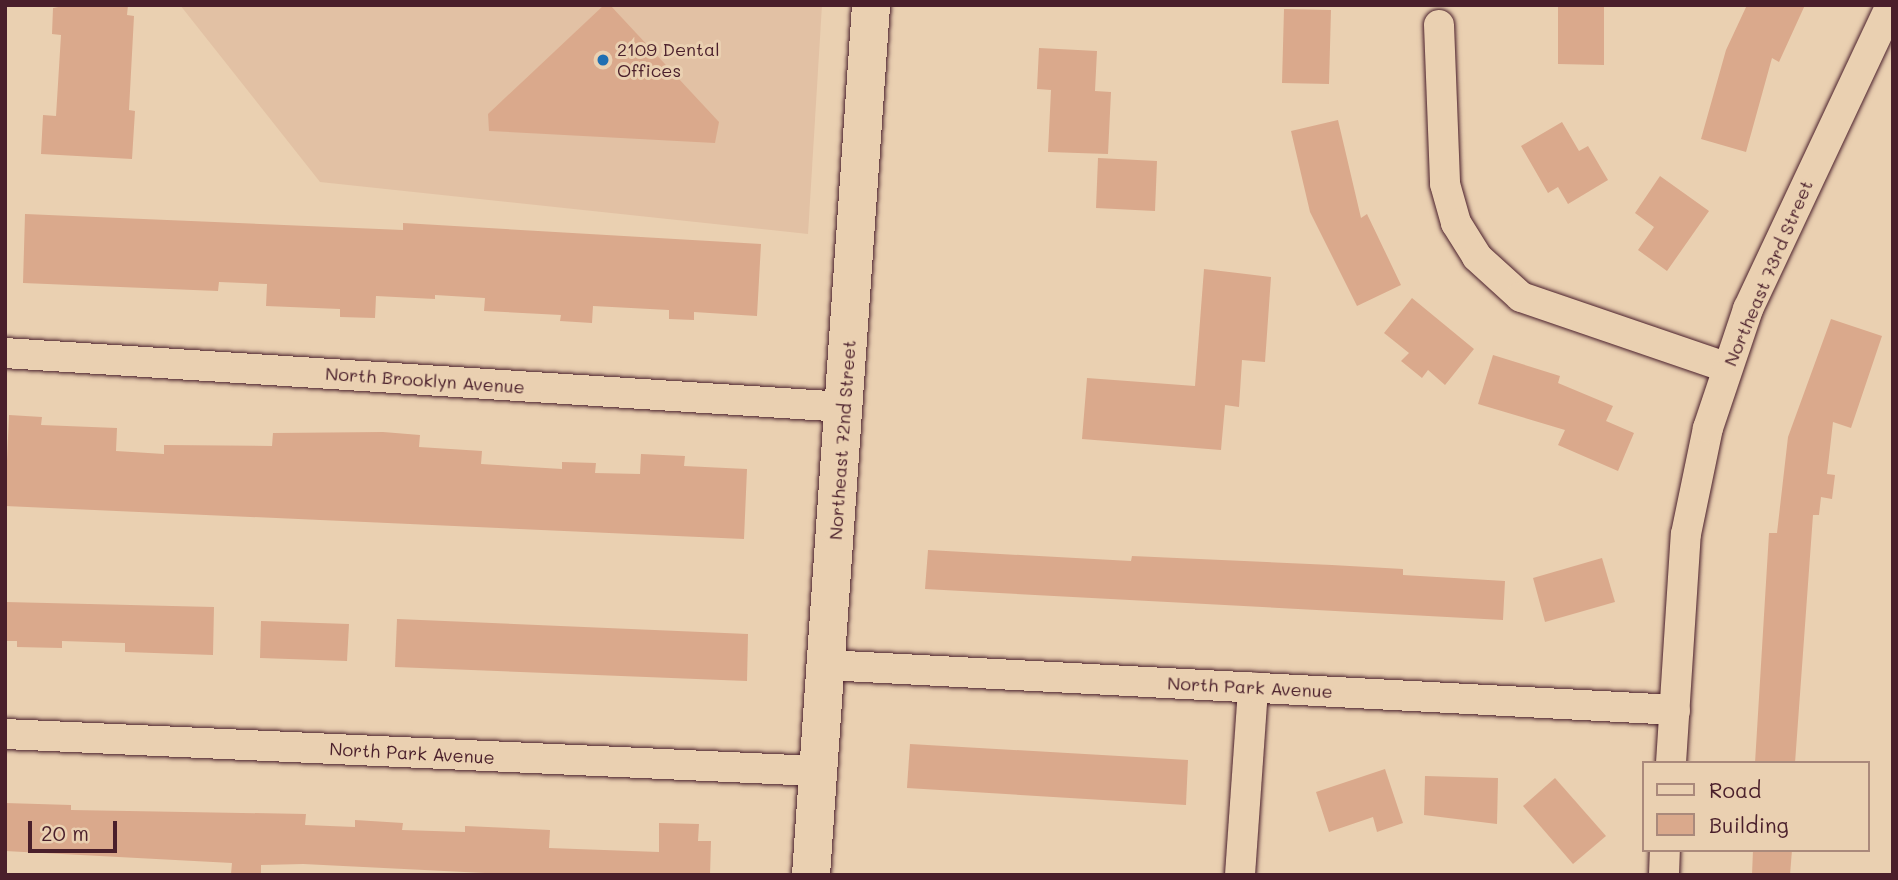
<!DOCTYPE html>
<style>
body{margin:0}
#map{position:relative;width:1898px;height:880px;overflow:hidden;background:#ead0b1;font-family:Mali,sans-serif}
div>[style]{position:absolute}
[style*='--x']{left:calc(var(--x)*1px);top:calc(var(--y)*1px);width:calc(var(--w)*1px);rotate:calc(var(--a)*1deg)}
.built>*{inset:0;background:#e2c1a4}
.building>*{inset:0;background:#daa98c}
.roads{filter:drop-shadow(0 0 2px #4a1f2b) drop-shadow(0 0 2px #4a1f2b)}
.minor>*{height:30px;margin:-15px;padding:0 15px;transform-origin:15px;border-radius:15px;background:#ead0b1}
.secondary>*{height:38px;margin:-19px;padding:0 19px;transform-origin:19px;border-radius:19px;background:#ead0b1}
.dots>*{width:19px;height:19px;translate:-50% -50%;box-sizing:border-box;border:4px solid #ead0b1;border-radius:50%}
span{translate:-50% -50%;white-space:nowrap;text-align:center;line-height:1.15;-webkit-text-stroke:6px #ead0b1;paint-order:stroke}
.poi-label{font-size:18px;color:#4a1f2b}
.left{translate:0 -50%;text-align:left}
.street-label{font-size:18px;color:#4a1f2b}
.frame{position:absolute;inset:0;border:7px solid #4a1f2b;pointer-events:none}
.legend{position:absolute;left:1642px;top:761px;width:228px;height:91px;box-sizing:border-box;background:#ead0b1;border:2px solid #aa897b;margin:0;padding:9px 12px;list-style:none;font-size:21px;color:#4a1f2b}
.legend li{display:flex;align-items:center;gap:14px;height:35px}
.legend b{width:35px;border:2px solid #aa897b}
.scale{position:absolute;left:28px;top:821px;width:89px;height:32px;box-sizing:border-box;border:4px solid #4a1f2b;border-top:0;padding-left:9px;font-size:21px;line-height:24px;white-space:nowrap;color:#4a1f2b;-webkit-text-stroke:5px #ead0b1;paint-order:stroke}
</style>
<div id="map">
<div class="built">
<div style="clip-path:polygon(180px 5px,822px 5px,808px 234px,320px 182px)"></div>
</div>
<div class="building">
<div style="clip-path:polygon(69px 5px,128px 5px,127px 15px,134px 16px,129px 110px,135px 111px,132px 159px,41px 154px,43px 115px,56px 116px,61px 35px,52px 34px,53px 8px)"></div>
<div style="clip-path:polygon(604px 5px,610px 5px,719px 122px,715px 143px,489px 131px,488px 114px)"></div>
<div style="clip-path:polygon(1558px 5px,1604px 5px,1604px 65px,1558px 64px)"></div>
<div style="clip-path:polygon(1747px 5px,1805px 5px,1779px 62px,1772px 58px,1746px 152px,1701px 139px,1726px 50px)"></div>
<div style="clip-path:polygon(1284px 9px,1331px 10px,1329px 84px,1282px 83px)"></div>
<div style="clip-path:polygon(1039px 48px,1097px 51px,1095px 91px,1111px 92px,1108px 154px,1048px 152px,1051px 90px,1037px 89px)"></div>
<div style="clip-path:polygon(1338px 120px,1361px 218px,1367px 214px,1401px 285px,1357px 306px,1310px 212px,1291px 131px)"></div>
<div style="clip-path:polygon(1562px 122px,1579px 151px,1588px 146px,1608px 180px,1568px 204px,1558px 187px,1548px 193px,1521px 146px)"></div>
<div style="clip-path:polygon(1098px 158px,1157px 161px,1155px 211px,1096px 208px)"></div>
<div style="clip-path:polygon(1660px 176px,1709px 211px,1667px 271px,1638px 250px,1654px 227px,1635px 213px)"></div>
<div style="clip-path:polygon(25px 214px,403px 230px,403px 223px,761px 244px,757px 316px,694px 312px,694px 320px,669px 319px,669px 310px,593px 306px,592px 323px,560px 321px,561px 315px,484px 311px,485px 298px,435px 295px,435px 299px,376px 296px,375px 318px,340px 317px,340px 309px,266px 306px,267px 284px,219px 282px,218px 291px,23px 283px)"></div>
<div style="clip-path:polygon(1204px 269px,1271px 277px,1265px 362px,1242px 360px,1239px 407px,1225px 405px,1221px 450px,1082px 439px,1087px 378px,1195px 386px)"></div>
<div style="clip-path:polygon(1412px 298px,1474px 349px,1445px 385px,1428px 370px,1422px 378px,1401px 361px,1409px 353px,1384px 333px)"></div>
<div style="clip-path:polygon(1831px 319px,1882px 336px,1851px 428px,1833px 422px,1827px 474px,1835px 475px,1832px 499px,1821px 497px,1819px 515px,1813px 515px,1795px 763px,1755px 763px,1769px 533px,1777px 533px,1788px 437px)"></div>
<div style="clip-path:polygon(1493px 355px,1560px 376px,1558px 383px,1613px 406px,1606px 421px,1634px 433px,1618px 471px,1558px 445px,1565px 430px,1478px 404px)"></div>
<div style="clip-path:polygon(9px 415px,42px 417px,41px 425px,117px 428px,116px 451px,164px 454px,164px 445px,272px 446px,273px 433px,383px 432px,420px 435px,419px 447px,482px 451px,481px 464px,562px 469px,562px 462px,596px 463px,595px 473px,640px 474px,641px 454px,685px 456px,684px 466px,747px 469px,744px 539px,5px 506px)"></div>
<div style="clip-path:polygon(928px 550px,1131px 561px,1132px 556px,1332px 565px,1403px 569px,1403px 575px,1505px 581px,1503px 620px,925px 589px)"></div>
<div style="clip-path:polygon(1602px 558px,1615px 602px,1545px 622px,1533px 578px)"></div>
<div style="clip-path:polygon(5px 602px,214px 607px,213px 655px,125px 652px,125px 643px,62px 641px,62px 648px,17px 647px,17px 641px,5px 641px)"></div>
<div style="clip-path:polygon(397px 619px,748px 634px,747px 681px,395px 667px)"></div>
<div style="clip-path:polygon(261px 621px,349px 624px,347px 661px,260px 658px)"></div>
<div style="clip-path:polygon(910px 744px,1188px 760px,1186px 805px,907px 788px)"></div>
<div style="clip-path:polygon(1385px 769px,1403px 823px,1377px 832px,1373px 817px,1329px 832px,1316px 792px)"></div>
<div style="clip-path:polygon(1425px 776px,1498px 778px,1497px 824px,1424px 815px)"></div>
<div style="clip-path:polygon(1555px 778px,1606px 836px,1573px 864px,1523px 806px)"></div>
<div style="clip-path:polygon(5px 803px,71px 805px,71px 810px,306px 814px,305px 825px,355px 827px,355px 820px,403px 823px,402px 830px,465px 832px,465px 826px,550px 830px,549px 848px,659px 852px,659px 823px,699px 824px,698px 841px,711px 841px,710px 875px,525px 875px,303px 864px,261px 865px,261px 875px,231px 874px,232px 863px,5px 851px)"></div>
<div style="clip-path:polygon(1753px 850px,1792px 850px,1790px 875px,1752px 875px)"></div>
</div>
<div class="roads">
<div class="minor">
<div style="--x:1439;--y:25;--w:159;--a:87.8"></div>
<div style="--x:1445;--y:184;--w:41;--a:74.2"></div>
<div style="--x:1456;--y:223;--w:40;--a:58"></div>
<div style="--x:1477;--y:257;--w:59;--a:42.3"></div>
<div style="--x:1521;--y:297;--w:217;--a:18.9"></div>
<div style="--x:5;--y:353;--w:842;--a:3.68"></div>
<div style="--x:826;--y:665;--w:850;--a:3.03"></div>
<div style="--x:5;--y:734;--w:814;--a:2.61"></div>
<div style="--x:1671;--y:763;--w:229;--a:-86.3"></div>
<div style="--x:1686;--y:534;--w:108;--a:-78.3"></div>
<div style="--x:1708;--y:428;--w:126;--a:-71.4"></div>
<div style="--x:1748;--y:309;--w:336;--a:-64.8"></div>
<div style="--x:1240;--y:875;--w:188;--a:-86"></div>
<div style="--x:1664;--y:875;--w:25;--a:-88"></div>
</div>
<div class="secondary">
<div style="--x:811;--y:875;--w:872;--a:-86.05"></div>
</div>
</div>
<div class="dots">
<div style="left:603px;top:60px;background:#1f6fb2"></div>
</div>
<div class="poi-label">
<span class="left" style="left:617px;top:60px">2109 Dental<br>Offices</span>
</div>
<div class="street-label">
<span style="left:1768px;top:273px;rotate:-67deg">Northeast 73rd Street</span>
<span style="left:425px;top:380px;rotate:4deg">North Brooklyn Avenue</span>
<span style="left:842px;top:440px;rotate:-86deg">Northeast 72nd Street</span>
<span style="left:1250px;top:687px;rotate:3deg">North Park Avenue</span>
<span style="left:412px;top:753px;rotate:3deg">North Park Avenue</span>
</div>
<div class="frame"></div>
<ul class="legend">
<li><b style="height:9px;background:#ead0b1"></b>Road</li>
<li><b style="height:19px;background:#daa98c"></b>Building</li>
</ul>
<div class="scale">20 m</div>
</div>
